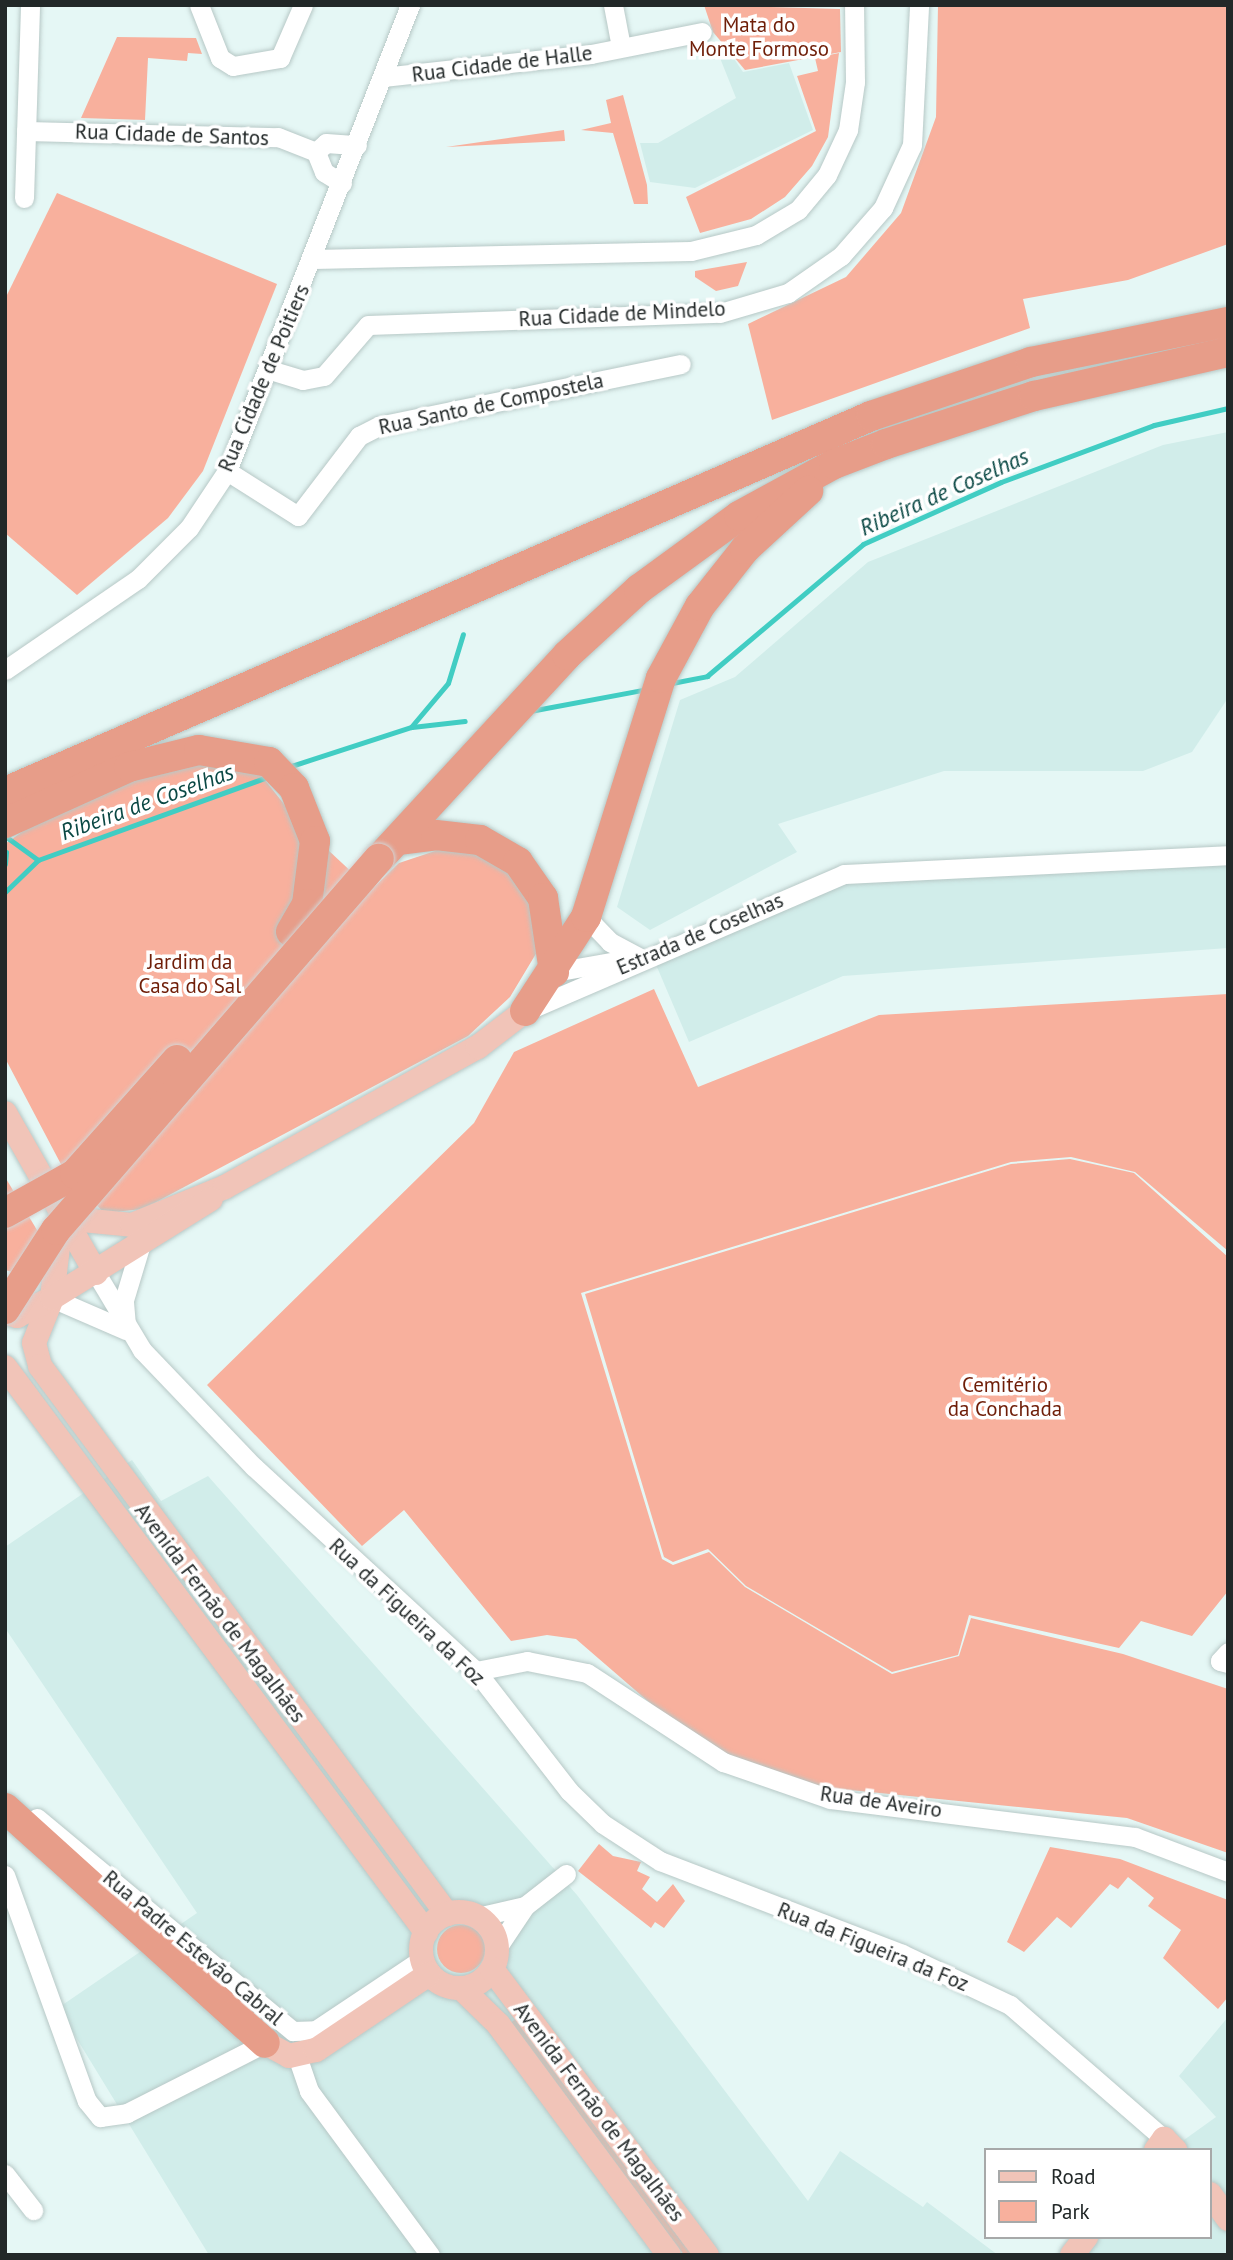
<!DOCTYPE html>
<meta charset="utf-8">
<style>
body{margin:0}
#map{position:relative;width:1233px;height:2260px;overflow:hidden;background:#e5f7f5;font-family:"PT Sans",sans-serif}
div>[style]{position:absolute}
[style*='--x']{left:calc(var(--x)*1px);top:calc(var(--y)*1px);width:calc(var(--w)*1px);rotate:calc(var(--a)*1deg)}
.built>*{inset:0;background:#d1edea}
.green>*{inset:0;background:#f8b09d}
.round{border-radius:50%}
.stream>*{height:5px;margin:-2.5px;padding:0 2.5px;transform-origin:2.5px;border-radius:2.5px;background:#41cdc3}
.roads{filter:drop-shadow(0 0 2px #b7c8c6) drop-shadow(0 0 2px #b7c8c6)}
.minor>*{height:19px;margin:-9.5px;padding:0 9.5px;transform-origin:9.5px;border-radius:9.5px;background:#fff}
.major>*{height:24px;margin:-12px;padding:0 12px;transform-origin:12px;border-radius:12px;background:#f1c4b8}
.major>.ring{margin:-12px;padding:0;box-sizing:content-box;background:none;border:24px solid #f1c4b8;border-radius:50%}
.highway>*{height:30px;margin:-15px;padding:0 15px;transform-origin:15px;border-radius:15px;background:#e79d89}
.bridges{filter:drop-shadow(0 0 2px #d3d4d4) drop-shadow(0 0 2px #d3d4d4)}
.highway-bridge>*{height:30px;margin:-15px;padding:0 15px;transform-origin:15px;border-radius:15px;background:#e79d89}
span{translate:-50% -50%;white-space:nowrap;text-align:center;line-height:1.15;-webkit-text-stroke:7px #fff;paint-order:stroke}
.park-label{font-size:21px;color:#6f1e08}
.street-label{font-size:21px;color:#222828}
.water-label{font-size:23px;color:#0a4844;font-style:italic}
.frame{position:absolute;inset:0;border:7px solid #222828;pointer-events:none}
.legend{position:absolute;left:984px;top:2148px;width:228px;height:91px;box-sizing:border-box;background:#fff;border:2px solid #a7a9a9;margin:0;padding:9px 12px;list-style:none;font-size:21px;color:#222828}
.legend li{display:flex;align-items:center;gap:14px;height:35px}
.legend b{width:35px;border:2px solid #a7a9a9}
</style>
<div id="map">
<div class="built">
<div style="clip-path:polygon(726px 47px,743px 72px,789px 63px,813px 130px,695px 188px,650px 182px,640px 143px,658px 143px,736px 98px,718px 53px)"></div>
<div style="clip-path:polygon(1228px 432px,1228px 698px,1192px 752px,1143px 771px,944px 771px,778px 824px,797px 852px,650px 930px,617px 907px,680px 700px,735px 677px,868px 562px,1163px 445px)"></div>
<div style="clip-path:polygon(1228px 859px,1228px 948px,843px 976px,689px 1042px,654px 960px,828px 884px)"></div>
<div style="clip-path:polygon(132px 1460px,161px 1501px,208px 1476px,577px 1895px,808px 2201px,840px 2151px,923px 2207px,927px 2202px,998px 2255px,209px 2255px,58px 2008px,197px 1913px,5px 1628px,5px 1547px)"></div>
<div style="clip-path:polygon(1228px 2017px,1228px 2255px,1085px 2255px,1098px 2237px,1210px 2237px,1210px 2150px,1170px 2150px,1216px 2117px,1179px 2076px)"></div>
</div>
<div class="green">
<div style="clip-path:polygon(704px 5px,840px 9px,841px 52px,745px 70px,713px 32px)"></div>
<div style="clip-path:polygon(938px 5px,1228px 5px,1228px 244px,1128px 280px,1023px 299px,1030px 328px,772px 420px,748px 324px,846px 277px,901px 213px,936px 117px)"></div>
<div style="clip-path:polygon(117px 37px,196px 38px,202px 54px,188px 53px,187px 61px,148px 58px,145px 120px,81px 118px)"></div>
<div style="clip-path:polygon(839px 53px,828px 137px,812px 166px,785px 197px,751px 219px,700px 233px,686px 197px,816px 131px,797px 76px,818px 71px,815px 58px)"></div>
<div style="clip-path:polygon(623px 95px,647px 185px,648px 204px,634px 204px,613px 133px,581px 130px,611px 123px,606px 100px)"></div>
<div style="clip-path:polygon(564px 130px,565px 141px,446px 147px)"></div>
<div style="clip-path:polygon(57px 193px,277px 284px,203px 471px,168px 518px,77px 595px,5px 533px,5px 299px)"></div>
<div style="clip-path:polygon(747px 262px,738px 286px,716px 291px,695px 277px,695px 271px)"></div>
<div style="clip-path:polygon(200px 764px,261px 775px,299px 823px,371px 890px,399px 863px,444px 848px,482px 852px,516px 876px,537px 913px,537px 952px,510px 997px,468px 1036px,143px 1209px,104px 1213px,64px 1170px,5px 1058px,5px 844px,43px 817px,133px 780px)"></div>
<div style="clip-path:polygon(654px 989px,698px 1087px,879px 1015px,1228px 994px,1228px 1251px,1135px 1172px,1071px 1157px,1011px 1162px,581px 1293px,662px 1559px,673px 1565px,709px 1552px,745px 1587px,892px 1674px,959px 1656px,971px 1618px,1123px 1654px,1228px 1689px,1228px 1853px,1127px 1818px,820px 1787px,743px 1763px,679px 1728px,576px 1639px,547px 1635px,511px 1641px,404px 1510px,362px 1546px,207px 1385px,474px 1123px,514px 1052px)"></div>
<div style="clip-path:polygon(1070px 1159px,1134px 1173px,1228px 1257px,1228px 1591px,1192px 1636px,1141px 1621px,1119px 1648px,969px 1615px,958px 1655px,892px 1672px,746px 1586px,708px 1549px,673px 1562px,664px 1557px,585px 1294px,1011px 1164px)"></div>
<div style="clip-path:polygon(5px 1177px,43px 1240px,43px 1280px,5px 1270px)"></div>
<div style="clip-path:polygon(599px 1844px,613px 1856px,641px 1862px,637px 1871px,650px 1877px,642px 1889px,657px 1902px,673px 1884px,685px 1901px,664px 1928px,655px 1922px,651px 1928px,578px 1871px)"></div>
<div style="clip-path:polygon(1050px 1847px,1120px 1859px,1228px 1900px,1228px 1997px,1218px 2009px,1163px 1958px,1181px 1930px,1148px 1906px,1154px 1898px,1128px 1877px,1118px 1889px,1110px 1884px,1071px 1928px,1057px 1917px,1024px 1952px,1007px 1942px)"></div>
<div class="round" style="left:437px;top:1925px;width:48px;height:48px"></div>
<div style="clip-path:polygon(516px 2019px,693px 2255px,684px 2255px,510px 2023px)"></div>
</div>
<div class="stream">
<div style="--x:672;--y:683;--w:36;--a:-11"></div>
<div style="--x:707;--y:676;--w:204;--a:-40.2"></div>
<div style="--x:863;--y:544;--w:151;--a:-24.2"></div>
<div style="--x:1001;--y:482;--w:163;--a:-20.4"></div>
<div style="--x:1154;--y:425;--w:76;--a:-12.9"></div>
<div style="--x:530;--y:711;--w:119;--a:-10.6"></div>
<div style="--x:412;--y:727;--w:53;--a:-6.5"></div>
<div style="--x:288;--y:767;--w:129;--a:-18"></div>
<div style="--x:411;--y:727;--w:57;--a:-49.9"></div>
<div style="--x:448;--y:683;--w:51;--a:-73"></div>
<div style="--x:38;--y:860;--w:244;--a:-19.9"></div>
<div style="--x:5;--y:864;--w:12;--a:-85"></div>
<div style="--x:5;--y:892;--w:46;--a:-44.1"></div>
<div style="--x:38;--y:860;--w:37;--a:-144"></div>
</div>
<div class="roads">
<div class="minor">
<div style="--x:199;--y:5;--w:57;--a:68.4"></div>
<div style="--x:220;--y:58;--w:15;--a:32"></div>
<div style="--x:233;--y:66;--w:48;--a:-9.7"></div>
<div style="--x:280;--y:58;--w:58;--a:-66.5"></div>
<div style="--x:613;--y:5;--w:43;--a:79.2"></div>
<div style="--x:383;--y:77;--w:209;--a:-6.3"></div>
<div style="--x:591;--y:54;--w:113;--a:-11.2"></div>
<div style="--x:26;--y:131;--w:252;--a:1.4"></div>
<div style="--x:278;--y:137;--w:41;--a:21.5"></div>
<div style="--x:342;--y:183;--w:21;--a:-149"></div>
<div style="--x:324;--y:172;--w:22;--a:-112"></div>
<div style="--x:316;--y:152;--w:13;--a:-42"></div>
<div style="--x:326;--y:143;--w:31;--a:4"></div>
<div style="--x:24;--y:198;--w:193;--a:-88.2"></div>
<div style="--x:313;--y:259;--w:378;--a:-1.2"></div>
<div style="--x:691;--y:251;--w:67;--a:-13.8"></div>
<div style="--x:756;--y:235;--w:49;--a:-30.8"></div>
<div style="--x:798;--y:210;--w:45;--a:-50.4"></div>
<div style="--x:827;--y:175;--w:50;--a:-65"></div>
<div style="--x:848;--y:130;--w:49;--a:-81.7"></div>
<div style="--x:855;--y:82;--w:77;--a:-90.7"></div>
<div style="--x:270;--y:370;--w:34;--a:17"></div>
<div style="--x:303;--y:380;--w:21;--a:-11"></div>
<div style="--x:324;--y:376;--w:67;--a:-49.2"></div>
<div style="--x:368;--y:325;--w:352;--a:-2"></div>
<div style="--x:720;--y:313;--w:71;--a:-16.4"></div>
<div style="--x:788;--y:293;--w:65;--a:-34.9"></div>
<div style="--x:841;--y:256;--w:64;--a:-48.8"></div>
<div style="--x:883;--y:208;--w:69;--a:-65.3"></div>
<div style="--x:912;--y:145;--w:140;--a:-87.1"></div>
<div style="--x:227;--y:471;--w:84;--a:32.4"></div>
<div style="--x:298;--y:516;--w:101;--a:-52.7"></div>
<div style="--x:359;--y:436;--w:22;--a:-27"></div>
<div style="--x:379;--y:426;--w:308;--a:-11.6"></div>
<div style="--x:5;--y:670;--w:161;--a:-34.4"></div>
<div style="--x:138;--y:579;--w:72;--a:-45"></div>
<div style="--x:189;--y:528;--w:69;--a:-56.3"></div>
<div style="--x:227;--y:471;--w:501;--a:-68.56"></div>
<div style="--x:586;--y:917;--w:35;--a:46"></div>
<div style="--x:610;--y:942;--w:34;--a:28"></div>
<div style="--x:554;--y:972;--w:70;--a:-9.9"></div>
<div style="--x:526;--y:1011;--w:346;--a:-23.3"></div>
<div style="--x:844;--y:874;--w:384;--a:-2.8"></div>
<div style="--x:96;--y:1273;--w:90;--a:59.1"></div>
<div style="--x:142;--y:1350;--w:162;--a:46.3"></div>
<div style="--x:254;--y:1467;--w:301;--a:42.6"></div>
<div style="--x:476;--y:1671;--w:152;--a:52.2"></div>
<div style="--x:569;--y:1791;--w:47;--a:44.1"></div>
<div style="--x:603;--y:1824;--w:68;--a:33"></div>
<div style="--x:660;--y:1861;--w:259;--a:21"></div>
<div style="--x:902;--y:1954;--w:119;--a:25.3"></div>
<div style="--x:1010;--y:2005;--w:204;--a:41"></div>
<div style="--x:52;--y:1298;--w:81;--a:23.4"></div>
<div style="--x:126;--y:1325;--w:25;--a:-95"></div>
<div style="--x:124;--y:1300;--w:55;--a:-73.2"></div>
<div style="--x:1228;--y:1652;--w:12;--a:132"></div>
<div style="--x:1220;--y:1661;--w:8;--a:14"></div>
<div style="--x:476;--y:1671;--w:52;--a:-11.1"></div>
<div style="--x:527;--y:1661;--w:61;--a:11.3"></div>
<div style="--x:587;--y:1673;--w:163;--a:33.2"></div>
<div style="--x:723;--y:1762;--w:113;--a:19.1"></div>
<div style="--x:830;--y:1799;--w:307;--a:7.1"></div>
<div style="--x:1135;--y:1837;--w:99;--a:20.6"></div>
<div style="--x:37;--y:1818;--w:333;--a:39.8"></div>
<div style="--x:293;--y:2031;--w:23;--a:-2"></div>
<div style="--x:316;--y:2030;--w:128;--a:-33.8"></div>
<div style="--x:5;--y:1875;--w:240;--a:70.1"></div>
<div style="--x:87;--y:2101;--w:21;--a:51"></div>
<div style="--x:100;--y:2117;--w:27;--a:-8"></div>
<div style="--x:127;--y:2113;--w:155;--a:-26.9"></div>
<div style="--x:477;--y:1917;--w:49;--a:-12.9"></div>
<div style="--x:497;--y:1948;--w:50;--a:-56.3"></div>
<div style="--x:525;--y:1906;--w:52;--a:-38"></div>
<div style="--x:297;--y:2056;--w:37;--a:71"></div>
<div style="--x:309;--y:2091;--w:204;--a:53.6"></div>
<div style="--x:5;--y:2174;--w:46;--a:52.1"></div>
</div>
<div class="major">
<div style="--x:5;--y:1113;--w:184;--a:60.4"></div>
<div style="--x:61;--y:1218;--w:71;--a:5.6"></div>
<div style="--x:132;--y:1225;--w:100;--a:-22.2"></div>
<div style="--x:225;--y:1187;--w:289;--a:-29"></div>
<div style="--x:478;--y:1047;--w:59;--a:-37.5"></div>
<div style="--x:61;--y:1222;--w:77;--a:96.8"></div>
<div style="--x:52;--y:1298;--w:48;--a:111.8"></div>
<div style="--x:34;--y:1343;--w:24;--a:75"></div>
<div style="--x:40;--y:1366;--w:683;--a:53.4"></div>
<div style="--x:5;--y:1312;--w:13;--a:18"></div>
<div style="--x:17;--y:1316;--w:39;--a:-27"></div>
<div style="--x:52;--y:1298;--w:187;--a:-31.9"></div>
<div style="--x:5;--y:1367;--w:705;--a:53.31"></div>
<div class="ring" style="left:421px;top:1912px;width:52px;height:52px"></div>
<div style="--x:492;--y:1969;--w:358;--a:53.1"></div>
<div style="--x:461;--y:1988;--w:52;--a:44.2"></div>
<div style="--x:498;--y:2024;--w:287;--a:53.5"></div>
<div style="--x:265;--y:2043;--w:27;--a:28"></div>
<div style="--x:289;--y:2056;--w:28;--a:-13"></div>
<div style="--x:316;--y:2050;--w:136;--a:-33.9"></div>
<div style="--x:1156;--y:2150;--w:14;--a:-54"></div>
<div style="--x:1164;--y:2139;--w:16;--a:45"></div>
<div style="--x:1210;--y:2194;--w:31;--a:54"></div>
<div style="--x:1072;--y:2255;--w:23;--a:-52"></div>
</div>
<div class="highway">
<div style="--x:5;--y:792;--w:944;--a:-23.47"></div>
<div style="--x:871;--y:416;--w:169;--a:-18.6"></div>
<div style="--x:1031;--y:362;--w:201;--a:-11.5"></div>
<div style="--x:5;--y:823;--w:136;--a:-24.3"></div>
<div style="--x:129;--y:767;--w:72;--a:-13.7"></div>
<div style="--x:199;--y:750;--w:71;--a:9.7"></div>
<div style="--x:269;--y:762;--w:36;--a:46"></div>
<div style="--x:294;--y:788;--w:57;--a:68.4"></div>
<div style="--x:315;--y:841;--w:64;--a:97.2"></div>
<div style="--x:307;--y:904;--w:32;--a:120"></div>
<div style="--x:398;--y:840;--w:38;--a:-7"></div>
<div style="--x:436;--y:835;--w:44;--a:6.5"></div>
<div style="--x:480;--y:840;--w:44;--a:30.1"></div>
<div style="--x:518;--y:862;--w:44;--a:55.2"></div>
<div style="--x:543;--y:898;--w:75;--a:81.5"></div>
<div style="--x:379;--y:859;--w:277;--a:-47.3"></div>
<div style="--x:567;--y:655;--w:98;--a:-42.5"></div>
<div style="--x:639;--y:589;--w:124;--a:-36.1"></div>
<div style="--x:739;--y:516;--w:108;--a:-28.7"></div>
<div style="--x:834;--y:464;--w:56;--a:-21"></div>
<div style="--x:886;--y:444;--w:156;--a:-18"></div>
<div style="--x:1034;--y:396;--w:199;--a:-12.8"></div>
<div style="--x:525;--y:1011;--w:112;--a:-57"></div>
<div style="--x:586;--y:917;--w:250;--a:-72.6"></div>
<div style="--x:661;--y:678;--w:82;--a:-61.6"></div>
<div style="--x:700;--y:606;--w:73;--a:-51.7"></div>
<div style="--x:745;--y:549;--w:86;--a:-42.6"></div>
<div style="--x:5;--y:1808;--w:350;--a:42.1"></div>
</div>
</div>
<div class="bridges">
<div class="highway-bridge">
<div style="--x:5;--y:1213;--w:80;--a:-29.1"></div>
<div style="--x:75;--y:1174;--w:153;--a:-48.2"></div>
<div style="--x:5;--y:1309;--w:94;--a:-57.2"></div>
<div style="--x:56;--y:1230;--w:492;--a:-49"></div>
</div>
</div>
<div class="park-label">
<span style="left:759px;top:37px">Mata do<br>Monte Formoso</span>
<span style="left:190px;top:974px">Jardim da<br>Casa do Sal</span>
<span style="left:1005px;top:1397px">Cemitério<br>da Conchada</span>
</div>
<div class="street-label">
<span style="left:502px;top:64px;rotate:-7deg">Rua Cidade de Halle</span>
<span style="left:172px;top:135px;rotate:2deg">Rua Cidade de Santos</span>
<span style="left:622px;top:314px;rotate:-3deg">Rua Cidade de Mindelo</span>
<span style="left:264px;top:378px;rotate:-67deg">Rua Cidade de Poitiers</span>
<span style="left:491px;top:404px;rotate:-12deg">Rua Santo de Compostela</span>
<span style="left:700px;top:934px;rotate:-23deg">Estrada de Coselhas</span>
<span style="left:407px;top:1612px;rotate:43deg">Rua da Figueira da Foz</span>
<span style="left:220px;top:1613px;rotate:53deg">Avenida Fernão de Magalhães</span>
<span style="left:881px;top:1802px;rotate:8deg">Rua de Aveiro</span>
<span style="left:873px;top:1947px;rotate:22deg">Rua da Figueira da Foz</span>
<span style="left:193px;top:1948px;rotate:40deg">Rua Padre Estevão Cabral</span>
<span style="left:599px;top:2112px;rotate:53deg">Avenida Fernão de Magalhães</span>
</div>
<div class="water-label">
<span style="left:944px;top:492px;rotate:-24deg">Ribeira de Coselhas</span>
<span style="left:147px;top:802px;rotate:-20deg">Ribeira de Coselhas</span>
</div>
<div class="frame"></div>
<ul class="legend">
<li><b style="height:9px;background:#f1c4b8"></b>Road</li>
<li><b style="height:19px;background:#f8b09d"></b>Park</li>
</ul>
</div>
